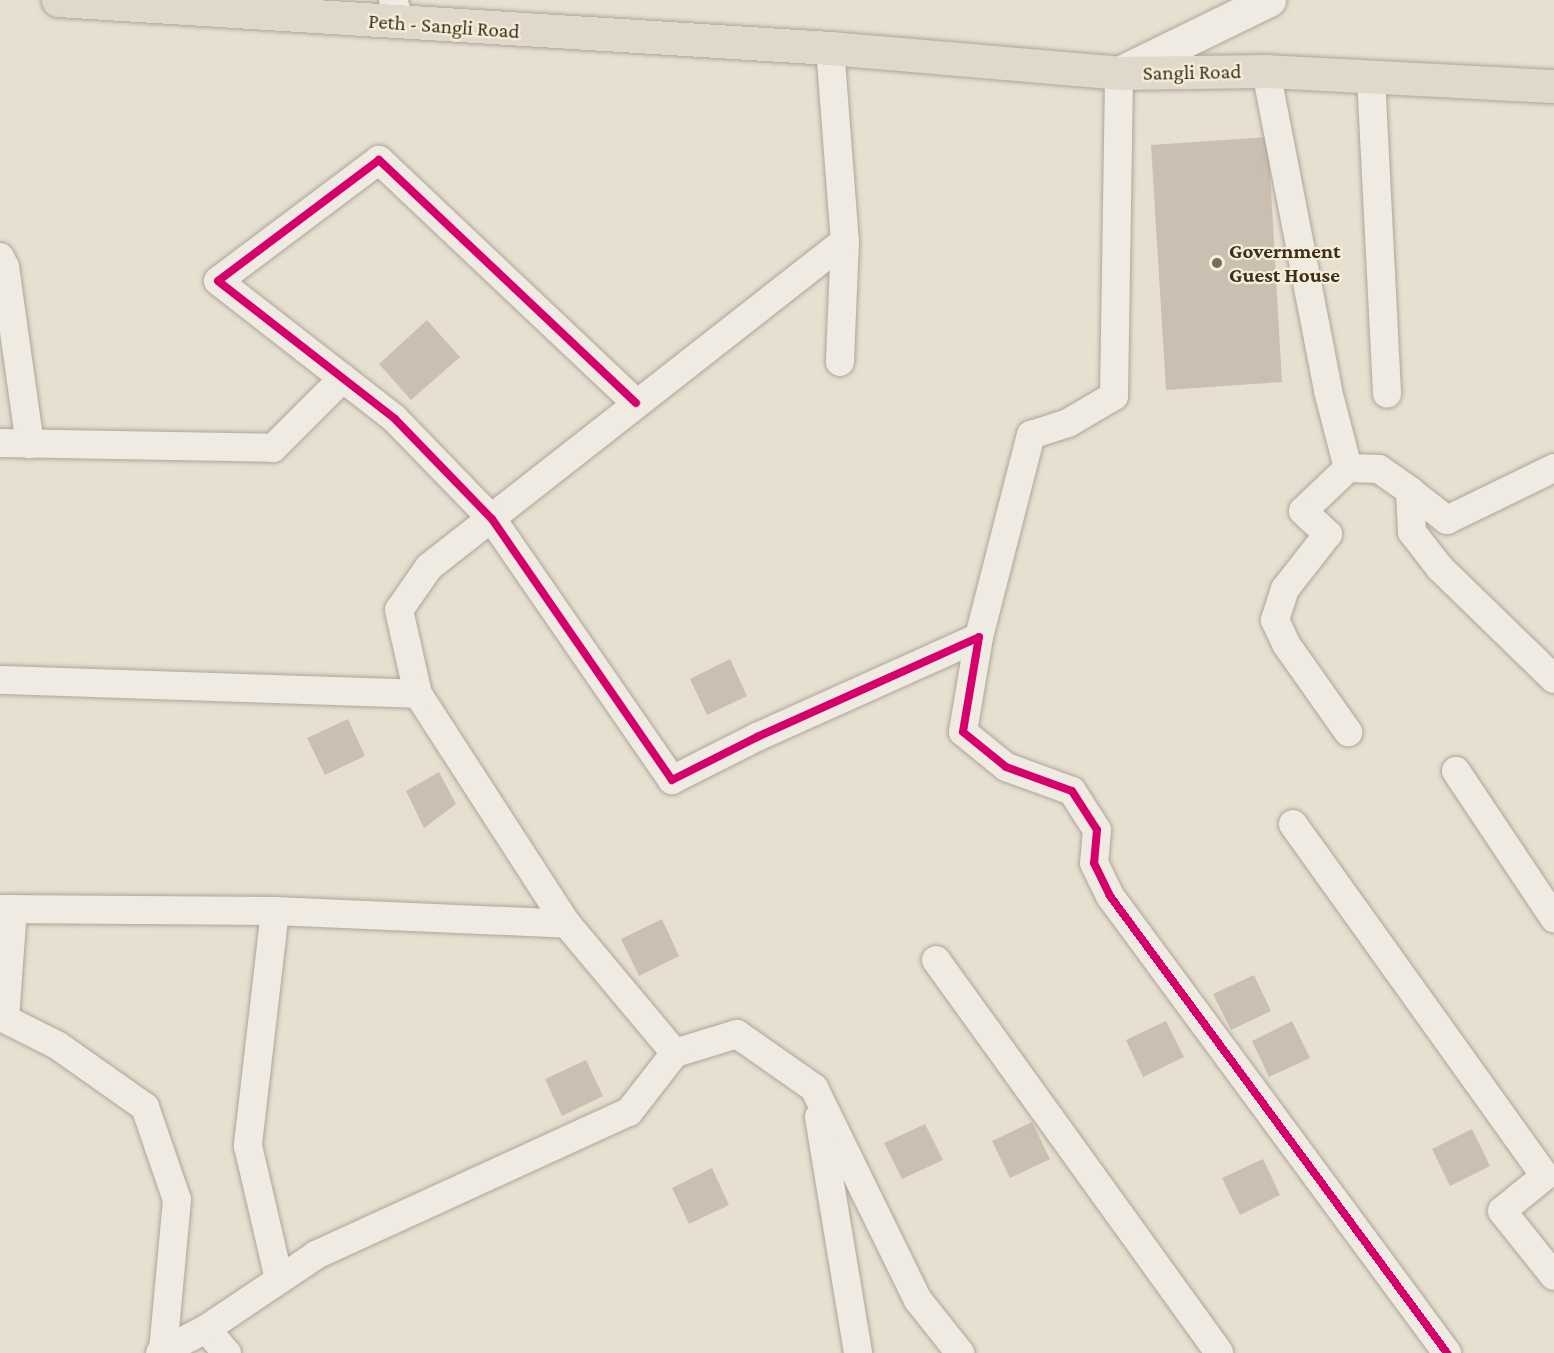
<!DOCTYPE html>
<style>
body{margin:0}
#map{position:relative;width:1554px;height:1353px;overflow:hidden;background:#e7e0d1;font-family:"Crimson Pro",serif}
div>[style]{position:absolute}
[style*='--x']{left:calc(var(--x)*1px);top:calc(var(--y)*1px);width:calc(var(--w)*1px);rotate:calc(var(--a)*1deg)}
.building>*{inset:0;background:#cbbfb2}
.roads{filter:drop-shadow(0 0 2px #ada599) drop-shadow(0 0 2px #ada599)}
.minor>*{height:28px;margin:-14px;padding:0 14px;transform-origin:14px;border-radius:14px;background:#efebe3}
.secondary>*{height:33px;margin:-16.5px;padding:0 16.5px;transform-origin:16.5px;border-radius:16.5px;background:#efebe3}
.trunk>*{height:33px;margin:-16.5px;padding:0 16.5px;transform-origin:16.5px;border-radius:16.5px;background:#e0d9cb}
.cycleway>*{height:8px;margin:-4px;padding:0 4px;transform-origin:4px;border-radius:4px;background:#d6006c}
.dots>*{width:16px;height:16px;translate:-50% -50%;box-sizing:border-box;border:3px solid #f7eed8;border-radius:50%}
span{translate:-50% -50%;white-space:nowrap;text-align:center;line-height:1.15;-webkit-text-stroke:4.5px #f7eed8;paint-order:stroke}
.street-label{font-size:21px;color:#3d2e20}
.poi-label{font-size:21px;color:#3d2e20;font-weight:700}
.left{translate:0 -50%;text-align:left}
</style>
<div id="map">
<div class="building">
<div style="clip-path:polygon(1268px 137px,1282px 382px,1166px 390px,1151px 145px)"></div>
<div style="clip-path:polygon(427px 320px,460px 357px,411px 400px,379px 364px)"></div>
<div style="clip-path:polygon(730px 659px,747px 696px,707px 715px,690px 679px)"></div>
<div style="clip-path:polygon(348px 719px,365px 756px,325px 775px,307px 738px)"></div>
<div style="clip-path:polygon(439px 772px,456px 804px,424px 828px,406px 791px)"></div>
<div style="clip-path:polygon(662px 919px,679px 956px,639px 976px,621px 939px)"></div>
<div style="clip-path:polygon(1254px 975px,1271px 1011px,1231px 1030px,1213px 994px)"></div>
<div style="clip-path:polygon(1166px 1021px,1184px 1057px,1143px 1077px,1126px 1040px)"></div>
<div style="clip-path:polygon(1292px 1021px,1310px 1058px,1269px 1077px,1252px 1041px)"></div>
<div style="clip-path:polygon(586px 1060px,603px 1096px,562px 1116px,545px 1079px)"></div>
<div style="clip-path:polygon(1032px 1122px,1050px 1159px,1010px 1178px,992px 1141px)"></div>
<div style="clip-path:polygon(925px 1124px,943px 1160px,902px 1179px,884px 1143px)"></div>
<div style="clip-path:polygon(1472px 1129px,1490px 1166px,1450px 1186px,1432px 1149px)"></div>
<div style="clip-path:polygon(1263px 1159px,1280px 1195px,1240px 1215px,1222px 1178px)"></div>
<div style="clip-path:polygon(712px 1168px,729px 1205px,689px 1224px,672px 1188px)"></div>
</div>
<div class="roads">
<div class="minor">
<div style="--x:393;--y:0;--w:24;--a:71"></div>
<div style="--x:830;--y:48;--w:194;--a:85.6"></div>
<div style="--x:845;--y:241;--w:121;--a:92.4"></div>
<div style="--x:1266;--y:71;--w:326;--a:79"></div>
<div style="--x:1328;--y:391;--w:80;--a:75.4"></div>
<div style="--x:1348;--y:468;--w:31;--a:2"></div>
<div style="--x:1379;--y:469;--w:38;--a:35"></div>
<div style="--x:1410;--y:491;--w:41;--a:87.2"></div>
<div style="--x:1412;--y:532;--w:46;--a:52.1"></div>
<div style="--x:1440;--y:568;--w:159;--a:44.2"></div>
<div style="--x:1371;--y:77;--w:317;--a:87.1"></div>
<div style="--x:845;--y:241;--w:529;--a:141.92"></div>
<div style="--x:429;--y:567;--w:52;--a:124.9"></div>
<div style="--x:399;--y:610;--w:86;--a:77.3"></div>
<div style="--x:418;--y:694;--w:274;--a:57.1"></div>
<div style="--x:567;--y:924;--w:168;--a:50.1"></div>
<div style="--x:675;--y:1053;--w:65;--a:-17"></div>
<div style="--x:737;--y:1034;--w:94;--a:35"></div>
<div style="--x:814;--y:1088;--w:236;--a:63.9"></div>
<div style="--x:918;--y:1300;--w:68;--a:51.6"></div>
<div style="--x:0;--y:257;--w:11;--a:63"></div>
<div style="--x:5;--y:267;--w:179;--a:82"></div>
<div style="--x:636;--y:403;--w:354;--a:-136.6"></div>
<div style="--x:379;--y:160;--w:201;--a:143.1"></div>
<div style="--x:218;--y:281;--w:224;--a:37.9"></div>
<div style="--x:395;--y:419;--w:139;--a:45.9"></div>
<div style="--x:492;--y:519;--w:317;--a:55.4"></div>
<div style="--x:672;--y:780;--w:95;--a:-26.8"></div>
<div style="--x:757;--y:737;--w:243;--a:-24.2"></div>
<div style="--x:979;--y:637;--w:96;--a:99.6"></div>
<div style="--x:963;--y:732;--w:55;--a:39.1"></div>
<div style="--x:1006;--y:767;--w:70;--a:20"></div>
<div style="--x:1072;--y:791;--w:46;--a:57.3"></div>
<div style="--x:1097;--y:830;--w:33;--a:95"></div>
<div style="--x:1094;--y:863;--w:37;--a:64"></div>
<div style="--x:1110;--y:896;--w:568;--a:53.59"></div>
<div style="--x:0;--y:443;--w:273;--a:1"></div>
<div style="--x:273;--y:448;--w:99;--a:-45"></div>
<div style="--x:1348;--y:468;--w:62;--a:136.3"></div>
<div style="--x:1303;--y:511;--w:34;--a:43"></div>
<div style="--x:1328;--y:534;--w:70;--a:128"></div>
<div style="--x:1285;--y:589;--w:33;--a:108"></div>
<div style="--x:1275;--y:620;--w:26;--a:65"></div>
<div style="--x:1286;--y:644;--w:108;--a:54.8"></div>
<div style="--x:1410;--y:491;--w:47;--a:38.1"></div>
<div style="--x:1447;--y:520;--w:119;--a:-25.9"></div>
<div style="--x:979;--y:637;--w:209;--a:-75.6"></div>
<div style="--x:1031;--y:435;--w:39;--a:-18"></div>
<div style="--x:1068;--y:423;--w:53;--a:-30.4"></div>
<div style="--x:1114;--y:396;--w:323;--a:-89.1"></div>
<div style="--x:0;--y:680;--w:418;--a:1.9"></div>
<div style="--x:1456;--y:771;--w:177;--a:56.3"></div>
<div style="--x:1293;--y:824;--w:433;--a:54.4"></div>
<div style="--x:1545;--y:1176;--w:55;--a:140.9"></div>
<div style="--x:1502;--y:1211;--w:83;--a:51.3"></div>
<div style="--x:0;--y:909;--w:275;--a:0.4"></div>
<div style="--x:275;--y:911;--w:292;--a:2.5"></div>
<div style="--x:13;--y:909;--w:110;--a:94.2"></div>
<div style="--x:5;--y:1019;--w:58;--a:26.6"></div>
<div style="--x:57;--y:1045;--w:108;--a:35.2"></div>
<div style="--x:145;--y:1107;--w:98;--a:71"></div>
<div style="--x:177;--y:1200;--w:153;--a:95.3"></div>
<div style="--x:275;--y:911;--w:237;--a:96.6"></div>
<div style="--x:248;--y:1146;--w:137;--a:76.9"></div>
<div style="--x:936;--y:960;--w:484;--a:54.2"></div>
<div style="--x:819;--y:1117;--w:239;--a:80.6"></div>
<div style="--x:206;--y:1329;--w:32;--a:49"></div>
<div style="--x:160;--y:1353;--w:52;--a:-27.6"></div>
<div style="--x:206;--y:1329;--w:133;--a:-33.9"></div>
<div style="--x:316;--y:1255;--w:344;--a:-24.6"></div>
<div style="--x:629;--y:1112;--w:75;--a:-52.1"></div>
</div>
<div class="secondary">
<div style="--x:1119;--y:73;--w:167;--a:-26"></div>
</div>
<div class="trunk">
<div style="--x:58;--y:0;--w:773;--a:3.56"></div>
<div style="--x:830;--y:48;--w:290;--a:4.9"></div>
<div style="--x:1119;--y:73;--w:147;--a:-0.8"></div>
<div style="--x:1266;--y:71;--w:288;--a:3"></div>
</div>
</div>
<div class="cycleway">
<div style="--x:636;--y:403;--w:354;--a:-136.6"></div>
<div style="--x:379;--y:160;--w:201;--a:143.1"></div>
<div style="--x:218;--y:281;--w:224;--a:37.9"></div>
<div style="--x:395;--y:419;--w:139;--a:45.9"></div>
<div style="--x:492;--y:519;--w:317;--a:55.4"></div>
<div style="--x:672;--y:780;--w:95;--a:-26.8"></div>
<div style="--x:757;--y:737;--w:243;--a:-24.2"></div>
<div style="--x:979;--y:637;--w:96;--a:99.6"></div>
<div style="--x:963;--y:732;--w:55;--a:39.1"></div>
<div style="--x:1006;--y:767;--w:70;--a:20"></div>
<div style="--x:1072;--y:791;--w:46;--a:57.3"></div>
<div style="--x:1097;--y:830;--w:33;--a:95"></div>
<div style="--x:1094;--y:863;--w:37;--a:64"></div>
<div style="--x:1110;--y:896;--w:568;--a:53.59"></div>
</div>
<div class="dots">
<div style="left:1217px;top:263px;background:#786c5e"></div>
</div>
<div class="street-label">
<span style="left:444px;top:26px;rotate:4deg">Peth - Sangli Road</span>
<span style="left:1192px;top:72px;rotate:-1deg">Sangli Road</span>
</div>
<div class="poi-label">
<span class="left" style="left:1229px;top:263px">Government<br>Guest House</span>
</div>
</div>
